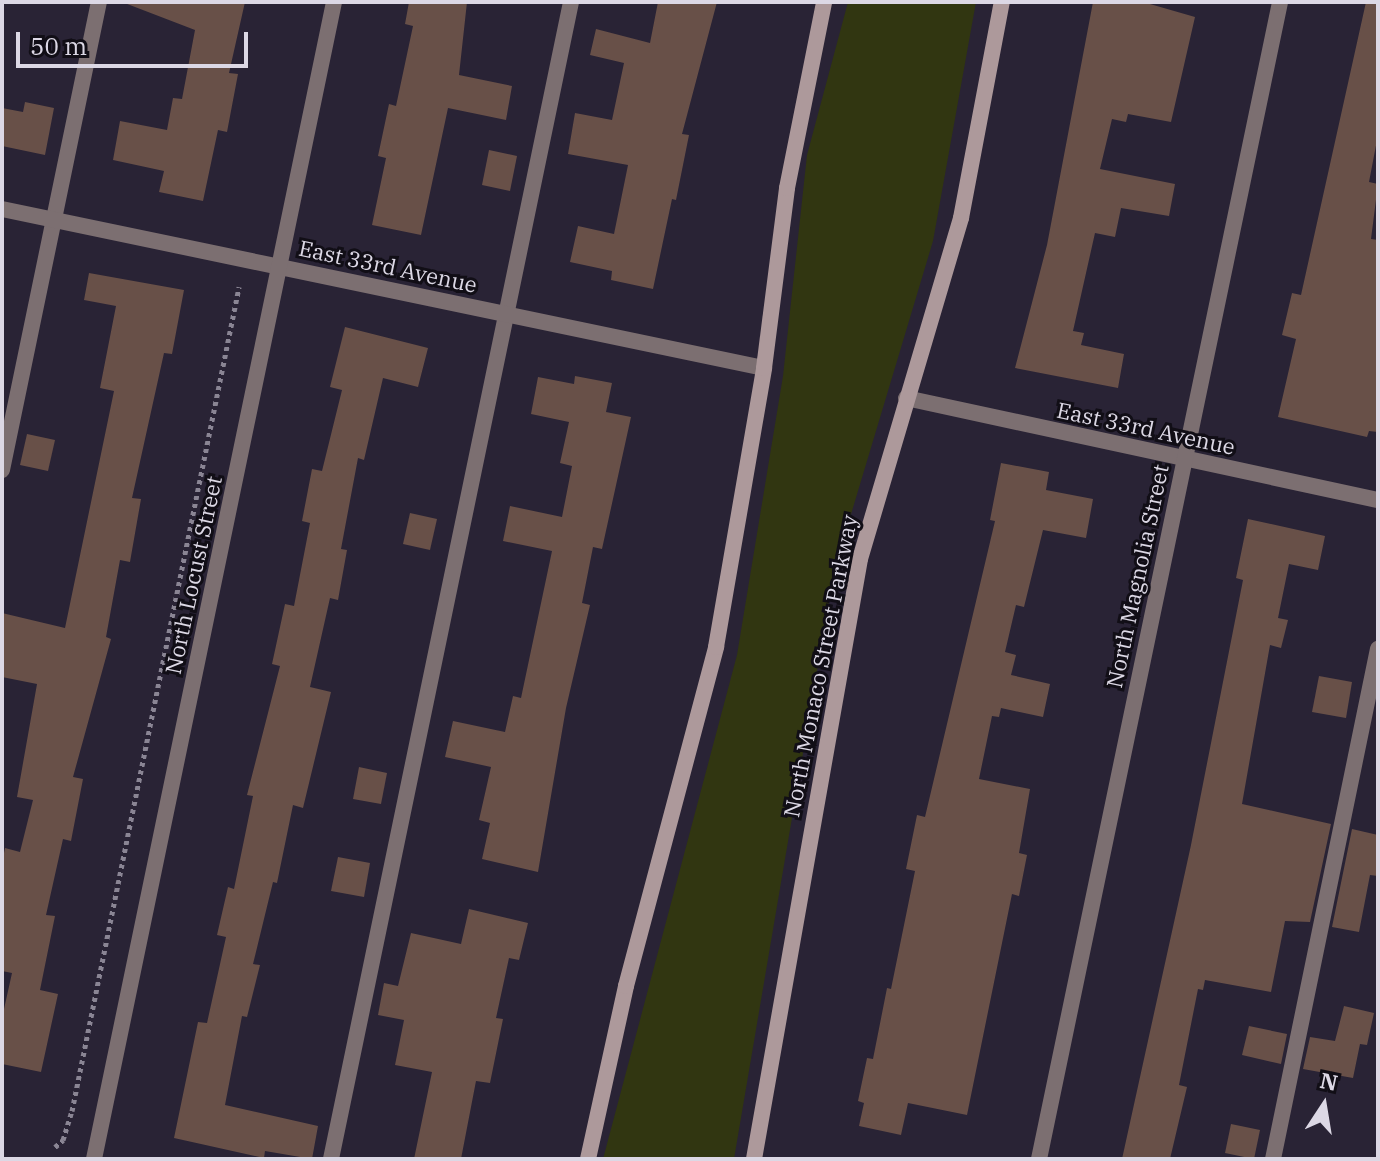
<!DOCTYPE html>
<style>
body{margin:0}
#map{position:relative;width:1380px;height:1161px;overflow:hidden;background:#292335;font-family:"IBM Plex Serif",serif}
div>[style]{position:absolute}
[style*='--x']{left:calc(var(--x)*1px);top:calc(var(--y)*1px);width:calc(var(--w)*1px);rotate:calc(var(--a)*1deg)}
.green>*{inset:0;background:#313611}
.building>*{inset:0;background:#685048}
.path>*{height:5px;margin-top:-2.5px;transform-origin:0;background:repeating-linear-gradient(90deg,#8a8594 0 4px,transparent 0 8px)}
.lane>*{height:16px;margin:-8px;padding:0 8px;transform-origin:8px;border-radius:8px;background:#7c6f71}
.street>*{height:16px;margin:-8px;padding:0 8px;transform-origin:8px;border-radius:8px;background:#7c6f71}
.secondary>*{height:16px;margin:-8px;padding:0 8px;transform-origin:8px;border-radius:8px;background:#ad999b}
span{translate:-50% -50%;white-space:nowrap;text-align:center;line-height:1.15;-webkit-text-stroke:6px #110e16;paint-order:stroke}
.street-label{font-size:22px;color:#dcd8e5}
.frame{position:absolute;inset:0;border:4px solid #dcd8e5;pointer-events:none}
.north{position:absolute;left:1284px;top:1065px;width:80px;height:80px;-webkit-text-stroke:6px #110e16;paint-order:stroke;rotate:12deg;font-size:22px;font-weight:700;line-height:32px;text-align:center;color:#dcd8e5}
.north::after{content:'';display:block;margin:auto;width:28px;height:36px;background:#dcd8e5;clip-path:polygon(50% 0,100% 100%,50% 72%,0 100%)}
.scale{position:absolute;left:16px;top:32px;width:232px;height:36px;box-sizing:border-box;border:4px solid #dcd8e5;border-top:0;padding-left:10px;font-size:24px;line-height:28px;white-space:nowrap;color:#dcd8e5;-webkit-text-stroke:6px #110e16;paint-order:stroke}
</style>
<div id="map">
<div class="green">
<div style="clip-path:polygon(848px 2px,976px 2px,933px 241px,834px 571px,734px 1159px,603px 1159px,737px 655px,783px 376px,807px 155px)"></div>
</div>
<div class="building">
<div style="clip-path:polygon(122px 2px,245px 2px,229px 73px,238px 74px,227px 132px,218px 130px,203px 201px,159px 192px,164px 171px,113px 160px,120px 121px,167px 130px,173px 98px,182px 99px,195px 30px)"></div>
<div style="clip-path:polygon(409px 2px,467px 2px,459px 75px,512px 86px,506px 120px,448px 108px,421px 235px,372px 225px,386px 158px,378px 156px,389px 104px,396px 106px,413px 26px,405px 24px)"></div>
<div style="clip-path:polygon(658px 2px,717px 2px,682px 134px,689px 135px,676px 200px,672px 199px,653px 289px,611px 280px,612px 271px,570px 262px,578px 226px,614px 234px,628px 165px,568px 154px,575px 113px,612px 120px,624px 63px,590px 55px,596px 29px,650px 43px)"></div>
<div style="clip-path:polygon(1093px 2px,1143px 2px,1195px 17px,1171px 122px,1128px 114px,1126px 122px,1112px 119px,1100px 169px,1175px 184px,1169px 216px,1121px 208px,1115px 237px,1095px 233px,1073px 331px,1084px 333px,1081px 345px,1124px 354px,1118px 388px,1015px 368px,1047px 245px)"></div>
<div style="clip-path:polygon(1366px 2px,1378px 2px,1378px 135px,1369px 182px,1378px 184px,1371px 239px,1378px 240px,1378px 432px,1369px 431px,1367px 437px,1278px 417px,1296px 339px,1282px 335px,1292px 293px,1301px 295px)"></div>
<div style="clip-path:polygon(25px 102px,54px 108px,45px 155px,2px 146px,2px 108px,23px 112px)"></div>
<div style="clip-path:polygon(489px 150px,517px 156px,510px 191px,482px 185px)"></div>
<div style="clip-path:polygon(89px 273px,184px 290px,172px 354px,164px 353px,132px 498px,141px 499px,130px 562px,120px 560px,106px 637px,111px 639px,73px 777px,83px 779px,71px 841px,63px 839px,46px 915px,55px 916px,40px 990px,58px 994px,41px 1072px,2px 1064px,2px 1018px,12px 973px,2px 971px,2px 863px,5px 848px,20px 852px,33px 800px,17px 797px,37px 684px,2px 677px,2px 613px,65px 628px,114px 391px,100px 388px,116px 306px,84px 300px)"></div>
<div style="clip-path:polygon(345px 327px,428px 348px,418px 387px,383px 378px,364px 460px,358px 458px,341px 549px,347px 550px,338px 600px,330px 598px,310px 687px,331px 692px,303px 808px,293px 805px,277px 883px,273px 882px,253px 964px,260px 965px,247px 1017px,242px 1016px,225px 1105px,318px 1126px,312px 1159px,265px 1151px,264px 1158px,174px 1138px,198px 1022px,207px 1023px,226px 937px,217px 935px,228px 887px,234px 889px,253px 796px,247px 795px,280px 666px,272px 664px,285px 604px,294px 606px,310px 523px,302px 521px,312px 469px,322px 471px,342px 390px,330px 387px)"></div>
<div style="clip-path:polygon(575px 376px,612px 383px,606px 412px,631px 417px,602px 549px,593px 547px,582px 603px,590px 605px,566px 708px,538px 872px,482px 859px,490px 823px,479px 820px,491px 767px,445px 757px,453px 721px,505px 732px,513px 696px,521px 698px,552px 551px,503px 541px,510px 506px,562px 517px,572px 466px,560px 463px,569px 422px,531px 414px,538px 377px,574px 384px)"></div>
<div style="clip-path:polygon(27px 434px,55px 440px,48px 471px,20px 465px)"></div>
<div style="clip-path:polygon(1001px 463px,1049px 472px,1046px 490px,1093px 499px,1086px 538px,1043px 530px,1024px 607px,1016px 605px,1005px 652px,1016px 655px,1011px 675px,1050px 684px,1043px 717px,1001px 708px,999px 717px,992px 716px,979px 779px,1030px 789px,1019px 853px,1027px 855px,1019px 896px,1012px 894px,967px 1115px,908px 1103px,901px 1135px,859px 1126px,864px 1103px,858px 1101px,867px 1058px,873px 1059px,887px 988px,891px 989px,915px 871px,906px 869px,917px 815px,925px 817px,995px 521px,990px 520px)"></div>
<div style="clip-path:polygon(410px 513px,437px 519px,430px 550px,403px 544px)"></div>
<div style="clip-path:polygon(1248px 519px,1325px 536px,1318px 570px,1289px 564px,1278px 618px,1288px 620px,1281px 648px,1270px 645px,1242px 804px,1331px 824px,1310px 922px,1285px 921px,1271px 992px,1205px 980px,1203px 990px,1198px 989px,1179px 1085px,1187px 1087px,1170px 1159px,1122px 1159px,1191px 845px,1243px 580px,1236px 578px)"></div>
<div style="clip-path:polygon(1319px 676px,1352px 682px,1346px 718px,1312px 712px)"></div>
<div style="clip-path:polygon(359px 767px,387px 773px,381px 804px,353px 799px)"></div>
<div style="clip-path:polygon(1352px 829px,1378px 835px,1378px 876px,1370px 875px,1359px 932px,1332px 927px)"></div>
<div style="clip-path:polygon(338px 857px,370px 863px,364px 897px,331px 891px)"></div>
<div style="clip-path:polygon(469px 909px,528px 923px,519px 960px,509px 958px,496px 1018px,503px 1019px,490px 1083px,476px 1081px,461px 1159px,414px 1159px,432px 1072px,395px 1065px,404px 1020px,378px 1015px,384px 983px,398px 986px,411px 933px,461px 944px)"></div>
<div style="clip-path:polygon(1344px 1006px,1374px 1013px,1367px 1045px,1360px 1044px,1353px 1078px,1303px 1069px,1310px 1037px,1335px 1041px)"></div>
<div style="clip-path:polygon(1249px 1026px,1287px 1034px,1281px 1064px,1242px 1055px)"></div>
<div style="clip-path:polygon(1231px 1124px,1260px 1130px,1254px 1159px,1225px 1153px)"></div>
</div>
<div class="path">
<div style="--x:55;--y:1147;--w:11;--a:-41"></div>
<div style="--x:63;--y:1140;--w:30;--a:-73"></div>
<div style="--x:72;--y:1111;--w:841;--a:-78.54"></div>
</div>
<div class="lane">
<div style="--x:2;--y:470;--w:478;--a:-78.3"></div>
<div style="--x:331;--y:1159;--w:1182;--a:-78.28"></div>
<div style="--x:1273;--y:1159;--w:521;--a:-78.37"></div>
</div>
<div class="street">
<div style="--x:2;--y:209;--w:778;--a:11.79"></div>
<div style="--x:906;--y:398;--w:483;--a:12.2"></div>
<div style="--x:94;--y:1159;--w:1182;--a:-78.28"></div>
<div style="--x:1039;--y:1159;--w:1182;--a:-78.23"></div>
</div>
<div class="secondary">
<div style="--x:588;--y:1159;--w:177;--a:-77.6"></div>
<div style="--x:626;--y:986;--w:351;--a:-75.1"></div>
<div style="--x:716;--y:647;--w:283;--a:-80.2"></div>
<div style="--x:764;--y:368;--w:181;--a:-82.7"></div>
<div style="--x:787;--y:188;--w:190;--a:-78.7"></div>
<div style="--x:754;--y:1159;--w:609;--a:-79.98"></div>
<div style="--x:860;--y:559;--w:356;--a:-73.5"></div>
<div style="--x:961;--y:218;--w:220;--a:-79.3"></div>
</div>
<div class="street-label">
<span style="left:388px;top:266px;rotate:12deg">East 33rd Avenue</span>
<span style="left:1146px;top:428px;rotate:12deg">East 33rd Avenue</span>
<span style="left:193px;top:575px;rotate:-78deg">North Locust Street</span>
<span style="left:1137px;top:576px;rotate:-78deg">North Magnolia Street</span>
<span style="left:820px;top:666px;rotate:-79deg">North Monaco Street Parkway</span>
</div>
<div class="frame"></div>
<div class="north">N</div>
<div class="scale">50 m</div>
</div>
